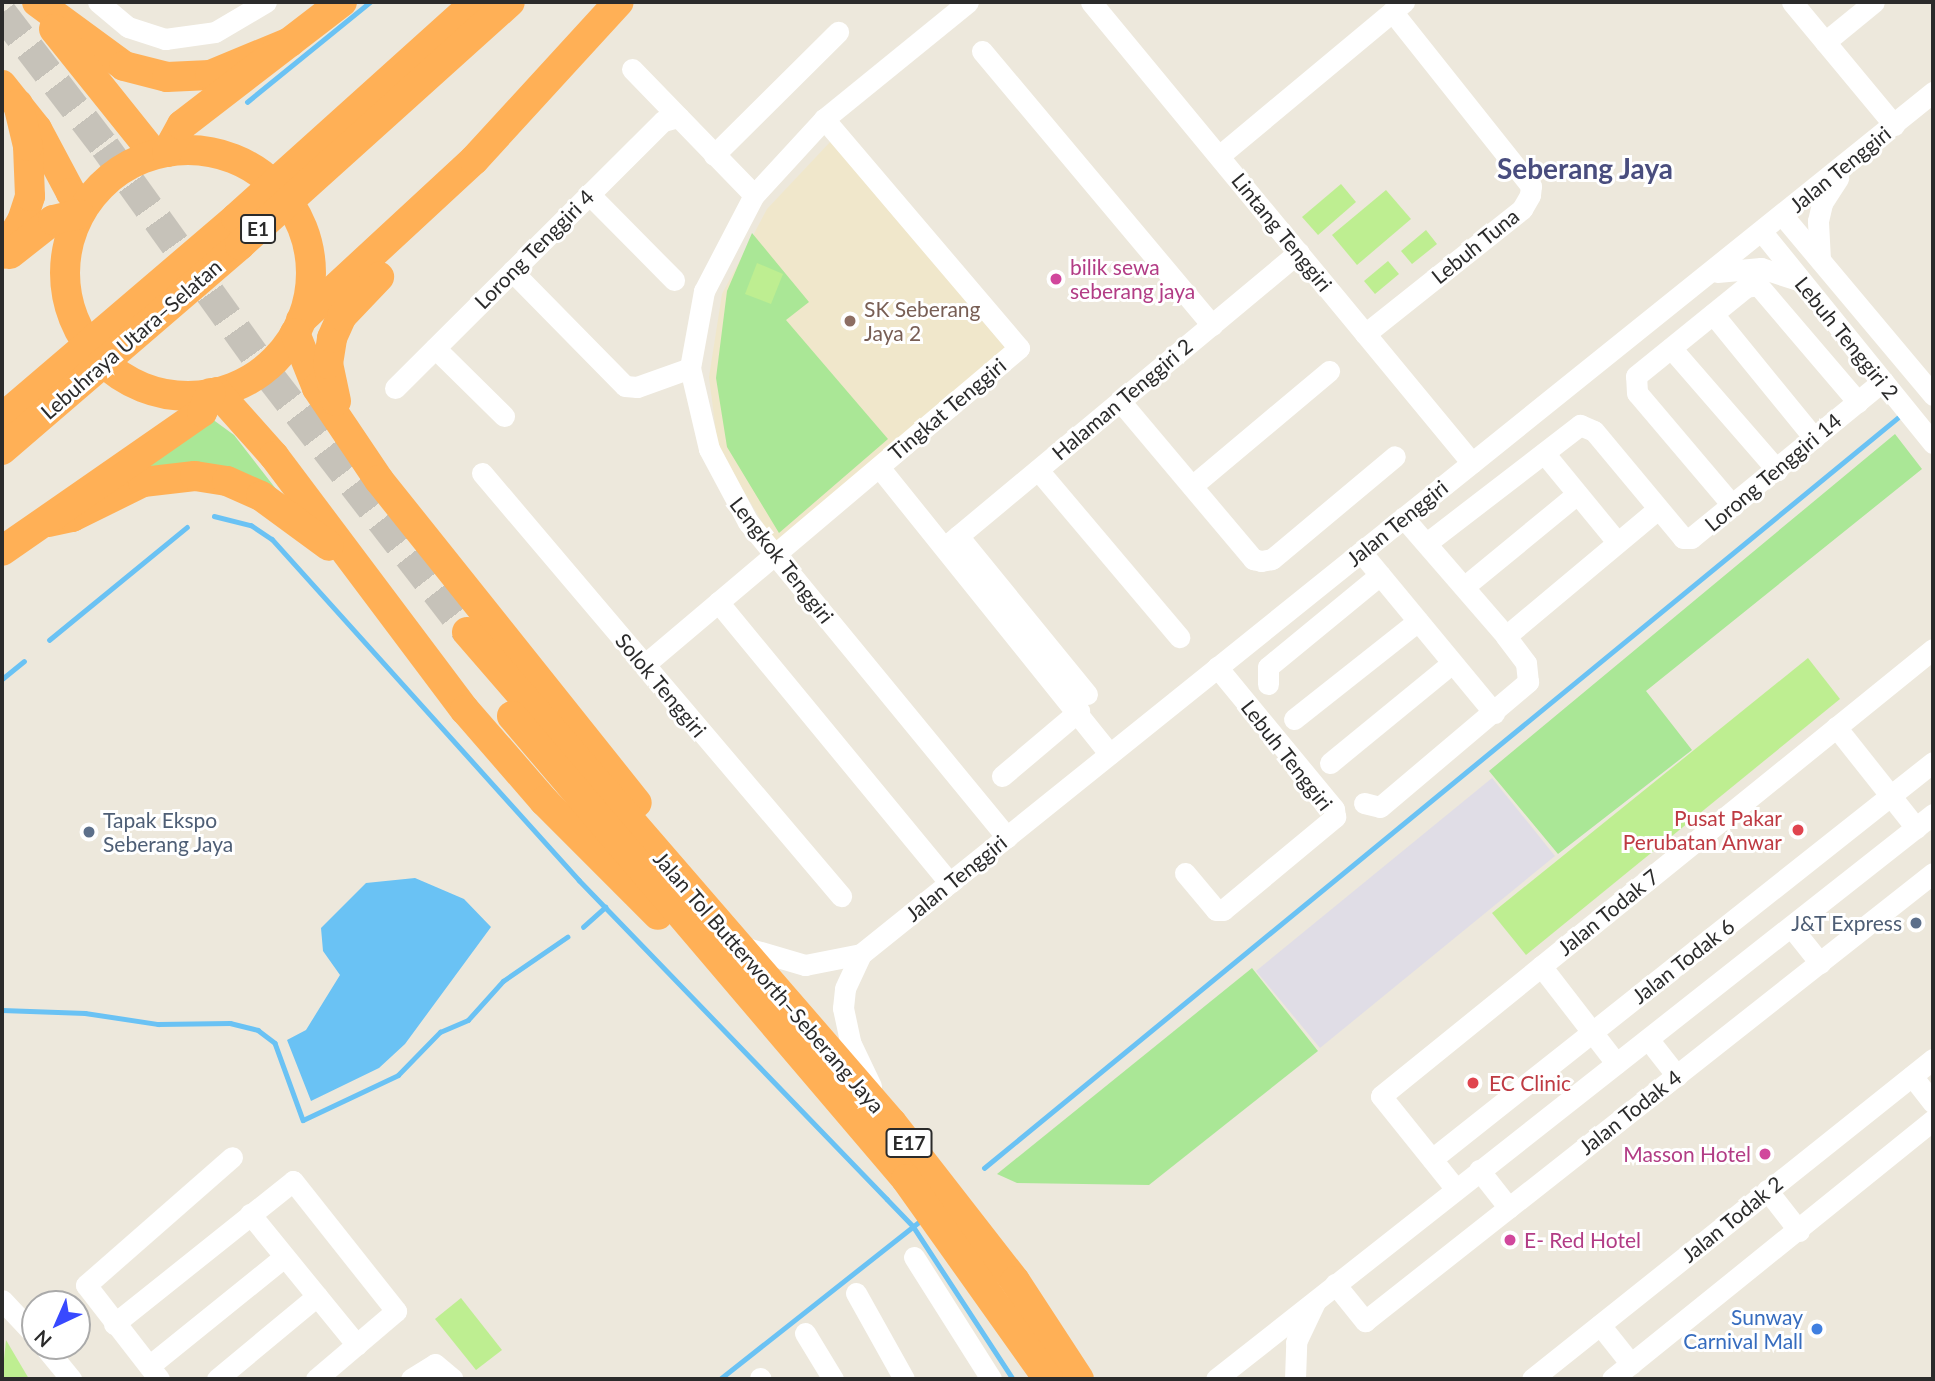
<!DOCTYPE html>
<meta charset="utf-8">
<style>
body{margin:0}
#map{position:relative;width:1935px;height:1381px;overflow:hidden;background:#ede8dc;font-family:Lato,sans-serif}
div>[style]{position:absolute}
[style*='--x']{left:calc(var(--x)*1px);top:calc(var(--y)*1px);width:calc(var(--w)*1px);rotate:calc(var(--a)*1deg)}
.industrial>*{inset:0;background:#e0dde6}
.education>*{inset:0;background:#f0e7cb}
.green>*{inset:0;background:#aae796}
.pitch>*{inset:0;background:#beee91}
.water>*{inset:0;background:#6ac2f4}
.stream>*{height:4.5px;margin:-2.25px;padding:0 2.25px;transform-origin:2.25px;border-radius:2.25px;background:#6ac2f4}
.highway-tunnel>*{height:30px;margin-top:-15px;transform-origin:0;background:repeating-linear-gradient(90deg,#c6c2b9 0 30px,transparent 0 45px)}
.minor>*{height:21px;margin:-10.5px;padding:0 10.5px;transform-origin:10.5px;border-radius:10.5px;background:#fff}
.highway>*{height:30px;margin:-15px;padding:0 15px;transform-origin:15px;border-radius:15px;background:#ffb056}
.highway>.ring{margin:-15px;padding:0;box-sizing:content-box;background:none;border:30px solid #ffb056;border-radius:50%}
.dots>*{width:19px;height:19px;translate:-50% -50%;box-sizing:border-box;border:4px solid #fff;border-radius:50%}
span{translate:-50% -50%;white-space:nowrap;text-align:center;line-height:1.15;-webkit-text-stroke:6px #fff;paint-order:stroke}
.shield-label span{padding:2px 5px;background:#fff;border:2px solid;border-radius:5px;-webkit-text-stroke-width:0}
.shield-label{font-size:19px;color:#2b2b2b;font-weight:700}
.street-label{font-size:21px;color:#2b2b2b}
.hotel-label{font-size:21px;color:#b23c85}
.left{translate:0 -50%;text-align:left}
.right{translate:-100% -50%;text-align:right}
.education-label{font-size:21px;color:#785e54}
.health-label{font-size:21px;color:#be3a42}
.service-label{font-size:21px;color:#4e5e75}
.shop-label{font-size:21px;color:#366cbe}
.district-label{font-size:28px;color:#494d7e;font-weight:700}
.frame{position:absolute;inset:0;border:4px solid #2b2b2b;pointer-events:none}
.north{position:absolute;left:21px;top:1290px;width:70px;height:70px;box-sizing:border-box;background:#fff;border:2px solid #aaa;border-radius:50%;rotate:224deg;font-size:19px;font-weight:700;line-height:28px;text-align:center;color:#2b2b2b}
.north::after{content:'';display:block;margin:auto;width:24px;height:32px;background:#3849ff;clip-path:polygon(50% 0,100% 100%,50% 72%,0 100%)}
</style>
<div id="map">
<div class="industrial">
<div style="clip-path:polygon(1492px 778px,1555px 856px,1320px 1048px,1256px 971px)"></div>
</div>
<div class="education">
<div style="clip-path:polygon(832px 140px,1006px 349px,774px 542px,718px 448px,709px 377px,722px 294px,767px 209px)"></div>
</div>
<div class="green">
<div style="clip-path:polygon(752px 233px,809px 302px,786px 320px,888px 439px,779px 533px,727px 447px,716px 378px,727px 291px)"></div>
<div style="clip-path:polygon(208px 416px,234px 435px,297px 516px,261px 487px,105px 487px)"></div>
<div style="clip-path:polygon(1895px 434px,1922px 469px,1646px 691px,1692px 750px,1558px 854px,1489px 771px)"></div>
<div style="clip-path:polygon(1252px 968px,1318px 1051px,1149px 1185px,1017px 1183px,997px 1174px)"></div>
</div>
<div class="pitch">
<div style="clip-path:polygon(1341px 184px,1356px 202px,1318px 235px,1302px 217px)"></div>
<div style="clip-path:polygon(1386px 190px,1411px 219px,1357px 265px,1332px 235px)"></div>
<div style="clip-path:polygon(1426px 230px,1437px 244px,1412px 264px,1401px 251px)"></div>
<div style="clip-path:polygon(1388px 261px,1399px 274px,1375px 294px,1364px 281px)"></div>
<div style="clip-path:polygon(757px 263px,783px 274px,771px 304px,745px 294px)"></div>
<div style="clip-path:polygon(1808px 658px,1840px 699px,1526px 955px,1492px 913px)"></div>
<div style="clip-path:polygon(461px 1298px,502px 1350px,476px 1370px,435px 1319px)"></div>
<div style="clip-path:polygon(6px 1340px,29px 1379px,2px 1379px)"></div>
</div>
<div class="water">
<div style="clip-path:polygon(415px 878px,464px 899px,491px 927px,405px 1044px,379px 1068px,311px 1101px,287px 1040px,306px 1030px,340px 975px,323px 951px,321px 928px,366px 883px)"></div>
</div>
<div class="stream">
<div style="--x:247;--y:102;--w:159;--a:-39.1"></div>
<div style="--x:214;--y:516;--w:38;--a:14"></div>
<div style="--x:251;--y:525;--w:25;--a:34"></div>
<div style="--x:272;--y:539;--w:459;--a:48"></div>
<div style="--x:579;--y:880;--w:443;--a:46"></div>
<div style="--x:887;--y:1199;--w:37;--a:46"></div>
<div style="--x:913;--y:1226;--w:183;--a:56.8"></div>
<div style="--x:49;--y:640;--w:178;--a:-39.3"></div>
<div style="--x:2;--y:679;--w:28;--a:-39"></div>
<div style="--x:583;--y:927;--w:30;--a:-42"></div>
<div style="--x:2;--y:1010;--w:83;--a:2.1"></div>
<div style="--x:85;--y:1013;--w:74;--a:8.6"></div>
<div style="--x:158;--y:1024;--w:72;--a:-0.8"></div>
<div style="--x:230;--y:1023;--w:29;--a:14"></div>
<div style="--x:258;--y:1030;--w:21;--a:37"></div>
<div style="--x:275;--y:1043;--w:82;--a:70"></div>
<div style="--x:303;--y:1120;--w:105;--a:-25.3"></div>
<div style="--x:398;--y:1075;--w:60;--a:-45.7"></div>
<div style="--x:440;--y:1032;--w:30;--a:-23"></div>
<div style="--x:468;--y:1020;--w:52;--a:-48.1"></div>
<div style="--x:503;--y:981;--w:78;--a:-34.5"></div>
<div style="--x:984;--y:1168;--w:1187;--a:-39.39"></div>
<div style="--x:720;--y:1379;--w:256;--a:-38.3"></div>
</div>
<div class="highway-tunnel">
<div style="--x:2;--y:13;--w:169;--a:52.5"></div>
<div style="--x:105;--y:147;--w:284;--a:54.3"></div>
<div style="--x:271;--y:378;--w:321;--a:52.3"></div>
</div>
<div class="minor">
<div style="--x:98;--y:2;--w:39;--a:40"></div>
<div style="--x:128;--y:27;--w:39;--a:18"></div>
<div style="--x:165;--y:39;--w:50;--a:-8"></div>
<div style="--x:215;--y:32;--w:59;--a:-30.5"></div>
<div style="--x:968;--y:2;--w:186;--a:140.9"></div>
<div style="--x:824;--y:119;--w:103;--a:132.6"></div>
<div style="--x:754;--y:195;--w:108;--a:117.5"></div>
<div style="--x:704;--y:291;--w:78;--a:100.3"></div>
<div style="--x:690;--y:368;--w:83;--a:76.8"></div>
<div style="--x:709;--y:449;--w:83;--a:61.9"></div>
<div style="--x:748;--y:522;--w:408;--a:50.6"></div>
<div style="--x:1091;--y:2;--w:598;--a:50.43"></div>
<div style="--x:1792;--y:2;--w:160;--a:50.3"></div>
<div style="--x:1825;--y:42;--w:63;--a:-39.2"></div>
<div style="--x:982;--y:51;--w:358;--a:50"></div>
<div style="--x:632;--y:69;--w:175;--a:45.9"></div>
<div style="--x:714;--y:155;--w:175;--a:-44.8"></div>
<div style="--x:1219;--y:156;--w:241;--a:-39.8"></div>
<div style="--x:589;--y:194;--w:121;--a:45.3"></div>
<div style="--x:1783;--y:216;--w:234;--a:50"></div>
<div style="--x:1762;--y:232;--w:272;--a:51"></div>
<div style="--x:1820;--y:260;--w:39;--a:-93"></div>
<div style="--x:1818;--y:221;--w:18;--a:-77"></div>
<div style="--x:1822;--y:203;--w:30;--a:-57"></div>
<div style="--x:512;--y:271;--w:161;--a:45.5"></div>
<div style="--x:625;--y:386;--w:12;--a:5"></div>
<div style="--x:637;--y:387;--w:56;--a:-19.7"></div>
<div style="--x:1717;--y:272;--w:44;--a:-5.2"></div>
<div style="--x:1761;--y:268;--w:38;--a:18"></div>
<div style="--x:1713;--y:314;--w:160;--a:50.8"></div>
<div style="--x:1365;--y:334;--w:201;--a:-38.5"></div>
<div style="--x:1522;--y:209;--w:16;--a:-60"></div>
<div style="--x:1530;--y:195;--w:9;--a:-84"></div>
<div style="--x:1531;--y:186;--w:223;--a:-128.5"></div>
<div style="--x:435;--y:348;--w:97;--a:44.6"></div>
<div style="--x:1671;--y:348;--w:162;--a:49"></div>
<div style="--x:395;--y:388;--w:378;--a:-44.9"></div>
<div style="--x:663;--y:121;--w:16;--a:-15"></div>
<div style="--x:1120;--y:401;--w:207;--a:49.9"></div>
<div style="--x:1253;--y:559;--w:8;--a:14"></div>
<div style="--x:1261;--y:561;--w:11;--a:-10"></div>
<div style="--x:1272;--y:559;--w:160;--a:-39.9"></div>
<div style="--x:1544;--y:453;--w:115;--a:50.6"></div>
<div style="--x:879;--y:467;--w:368;--a:51.2"></div>
<div style="--x:1038;--y:470;--w:219;--a:49.8"></div>
<div style="--x:482;--y:473;--w:555;--a:49.68"></div>
<div style="--x:1192;--y:486;--w:179;--a:-40"></div>
<div style="--x:1733;--y:506;--w:148;--a:-130.3"></div>
<div style="--x:1637;--y:393;--w:17;--a:-93"></div>
<div style="--x:1636;--y:376;--w:141;--a:-39"></div>
<div style="--x:1746;--y:287;--w:12;--a:-9"></div>
<div style="--x:1758;--y:285;--w:154;--a:49.5"></div>
<div style="--x:958;--y:536;--w:204;--a:50.8"></div>
<div style="--x:1428;--y:542;--w:192;--a:-37.6"></div>
<div style="--x:1580;--y:425;--w:15;--a:23"></div>
<div style="--x:1594;--y:431;--w:139;--a:50.2"></div>
<div style="--x:1683;--y:538;--w:8;--a:0"></div>
<div style="--x:1691;--y:538;--w:248;--a:-39.3"></div>
<div style="--x:946;--y:546;--w:459;--a:-39.8"></div>
<div style="--x:1361;--y:552;--w:209;--a:50.4"></div>
<div style="--x:1465;--y:586;--w:145;--a:-39.4"></div>
<div style="--x:718;--y:602;--w:364;--a:50.5"></div>
<div style="--x:1506;--y:636;--w:198;--a:-39.9"></div>
<div style="--x:644;--y:665;--w:491;--a:-40.2"></div>
<div style="--x:1019;--y:348;--w:301;--a:-130.4"></div>
<div style="--x:1268;--y:684;--w:17;--a:-90"></div>
<div style="--x:1268;--y:667;--w:145;--a:-39.4"></div>
<div style="--x:1294;--y:719;--w:158;--a:-38.3"></div>
<div style="--x:1836;--y:727;--w:129;--a:51.6"></div>
<div style="--x:1330;--y:763;--w:158;--a:-39.3"></div>
<div style="--x:1002;--y:776;--w:101;--a:-40.2"></div>
<div style="--x:1364;--y:803;--w:16;--a:14"></div>
<div style="--x:1380;--y:807;--w:194;--a:-40.2"></div>
<div style="--x:1528;--y:682;--w:19;--a:-96"></div>
<div style="--x:1526;--y:663;--w:34;--a:-127"></div>
<div style="--x:1506;--y:636;--w:157;--a:-130.9"></div>
<div style="--x:1185;--y:873;--w:48;--a:50"></div>
<div style="--x:1216;--y:910;--w:7;--a:0"></div>
<div style="--x:1223;--y:910;--w:146;--a:-39.7"></div>
<div style="--x:1335;--y:817;--w:8;--a:-97"></div>
<div style="--x:1334;--y:809;--w:184;--a:-129.5"></div>
<div style="--x:1792;--y:928;--w:45;--a:51.3"></div>
<div style="--x:740;--y:946;--w:68;--a:16.3"></div>
<div style="--x:805;--y:965;--w:57;--a:-11.1"></div>
<div style="--x:861;--y:954;--w:1376;--a:-38.8"></div>
<div style="--x:861;--y:954;--w:38;--a:115"></div>
<div style="--x:845;--y:989;--w:19;--a:96"></div>
<div style="--x:843;--y:1008;--w:35;--a:78"></div>
<div style="--x:850;--y:1042;--w:49;--a:64.5"></div>
<div style="--x:1541;--y:966;--w:123;--a:52.3"></div>
<div style="--x:1648;--y:1039;--w:47;--a:51.9"></div>
<div style="--x:1912;--y:1076;--w:34;--a:52"></div>
<div style="--x:1432;--y:1159;--w:639;--a:-38.39"></div>
<div style="--x:1479;--y:1170;--w:48;--a:51.7"></div>
<div style="--x:1455;--y:1188;--w:118;--a:-128.8"></div>
<div style="--x:1381;--y:1096;--w:710;--a:-39"></div>
<div style="--x:1767;--y:1190;--w:52;--a:52"></div>
<div style="--x:250;--y:1214;--w:169;--a:50.8"></div>
<div style="--x:914;--y:1257;--w:144;--a:57.7"></div>
<div style="--x:1335;--y:1284;--w:48;--a:51"></div>
<div style="--x:1365;--y:1321;--w:723;--a:-38.26"></div>
<div style="--x:856;--y:1293;--w:98;--a:60.8"></div>
<div style="--x:2;--y:1300;--w:48;--a:46.7"></div>
<div style="--x:114;--y:1324;--w:229;--a:-38.6"></div>
<div style="--x:293;--y:1181;--w:166;--a:51.6"></div>
<div style="--x:396;--y:1311;--w:105;--a:139.6"></div>
<div style="--x:1600;--y:1325;--w:50;--a:51.5"></div>
<div style="--x:805;--y:1333;--w:54;--a:58.7"></div>
<div style="--x:44;--y:1346;--w:43;--a:50.7"></div>
<div style="--x:149;--y:1366;--w:174;--a:-38.9"></div>
<div style="--x:760;--y:1378;--w:1;--a:45"></div>
<div style="--x:159;--y:1379;--w:119;--a:-127.8"></div>
<div style="--x:86;--y:1285;--w:194;--a:-41.2"></div>
<div style="--x:217;--y:1379;--w:130;--a:-39.7"></div>
<div style="--x:411;--y:1379;--w:28;--a:-32"></div>
<div style="--x:435;--y:1364;--w:23;--a:40"></div>
<div style="--x:1216;--y:1379;--w:913;--a:-38.24"></div>
<div style="--x:1295;--y:1379;--w:37;--a:-88"></div>
<div style="--x:1296;--y:1342;--w:44;--a:-64.6"></div>
<div style="--x:1532;--y:1379;--w:513;--a:-38.59"></div>
<div style="--x:1612;--y:1379;--w:412;--a:-38.9"></div>
</div>
<div class="highway">
<div style="--x:37;--y:2;--w:108;--a:36.3"></div>
<div style="--x:124;--y:66;--w:44;--a:14.3"></div>
<div style="--x:167;--y:77;--w:43;--a:-2.7"></div>
<div style="--x:210;--y:75;--w:87;--a:-22.4"></div>
<div style="--x:54;--y:29;--w:160;--a:51.3"></div>
<div style="--x:2;--y:85;--w:56;--a:51.5"></div>
<div style="--x:37;--y:129;--w:72;--a:62"></div>
<div style="--x:71;--y:193;--w:18;--a:45"></div>
<div class="ring" style="left:65px;top:150px;width:216px;height:216px"></div>
<div style="--x:167;--y:152;--w:31;--a:-61"></div>
<div style="--x:182;--y:125;--w:202;--a:-37.6"></div>
<div style="--x:2;--y:254;--w:39;--a:-59"></div>
<div style="--x:22;--y:221;--w:26;--a:-72"></div>
<div style="--x:30;--y:196;--w:50;--a:-92.3"></div>
<div style="--x:28;--y:146;--w:43;--a:-103.4"></div>
<div style="--x:10;--y:254;--w:55;--a:-38.3"></div>
<div style="--x:53;--y:220;--w:27;--a:-13"></div>
<div style="--x:301;--y:320;--w:236;--a:-42.8"></div>
<div style="--x:474;--y:160;--w:214;--a:-47.5"></div>
<div style="--x:295;--y:333;--w:59;--a:68.2"></div>
<div style="--x:317;--y:388;--w:111;--a:56"></div>
<div style="--x:379;--y:480;--w:413;--a:51.4"></div>
<div style="--x:217;--y:392;--w:86;--a:48.3"></div>
<div style="--x:274;--y:456;--w:318;--a:53.1"></div>
<div style="--x:465;--y:710;--w:121;--a:49"></div>
<div style="--x:544;--y:801;--w:161;--a:45"></div>
<div style="--x:336;--y:401;--w:38;--a:-102"></div>
<div style="--x:328;--y:364;--w:26;--a:-81"></div>
<div style="--x:332;--y:338;--w:24;--a:-66"></div>
<div style="--x:342;--y:316;--w:54;--a:-46.5"></div>
<div style="--x:2;--y:418;--w:308;--a:-40.5"></div>
<div style="--x:236;--y:218;--w:323;--a:-42"></div>
<div style="--x:2;--y:450;--w:314;--a:-40.7"></div>
<div style="--x:240;--y:245;--w:363;--a:-42"></div>
<div style="--x:48;--y:522;--w:25;--a:-12"></div>
<div style="--x:72;--y:517;--w:79;--a:-26.2"></div>
<div style="--x:143;--y:482;--w:52;--a:-6.6"></div>
<div style="--x:195;--y:476;--w:32;--a:9"></div>
<div style="--x:227;--y:481;--w:37;--a:24"></div>
<div style="--x:261;--y:496;--w:84;--a:36.3"></div>
<div style="--x:2;--y:551;--w:244;--a:-34.8"></div>
<div style="--x:202;--y:412;--w:21;--a:-65"></div>
<div style="--x:467;--y:632;--w:649;--a:49.12"></div>
<div style="--x:892;--y:1123;--w:200;--a:52.1"></div>
<div style="--x:1015;--y:1281;--w:117;--a:56.9"></div>
<div style="--x:512;--y:716;--w:608;--a:49.6"></div>
<div style="--x:906;--y:1179;--w:245;--a:54.6"></div>
</div>
<div class="dots">
<div style="left:1056px;top:279px;background:#d1479c"></div>
<div style="left:850px;top:321px;background:#8d6e63"></div>
<div style="left:1798px;top:830px;background:#e0444e"></div>
<div style="left:89px;top:832px;background:#5c6f8a"></div>
<div style="left:1916px;top:923px;background:#5c6f8a"></div>
<div style="left:1473px;top:1083px;background:#e0444e"></div>
<div style="left:1765px;top:1154px;background:#d1479c"></div>
<div style="left:1510px;top:1240px;background:#d1479c"></div>
<div style="left:1817px;top:1329px;background:#3f7fe0"></div>
</div>
<div class="shield-label">
<span style="left:258px;top:229px">E1</span>
<span style="left:909px;top:1143px">E17</span>
</div>
<div class="street-label">
<span style="left:1840px;top:169px;rotate:-39deg">Jalan Tenggiri</span>
<span style="left:1282px;top:232px;rotate:51deg">Lintang Tenggiri</span>
<span style="left:1475px;top:246px;rotate:-39deg">Lebuh Tuna</span>
<span style="left:534px;top:249px;rotate:-45deg">Lorong Tenggiri 4</span>
<span style="left:1847px;top:338px;rotate:51deg">Lebuh Tenggiri 2</span>
<span style="left:131px;top:339px;rotate:-41deg">Lebuhraya Utara–Selatan</span>
<span style="left:1122px;top:399px;rotate:-40deg">Halaman Tenggiri 2</span>
<span style="left:947px;top:409px;rotate:-40deg">Tingkat Tenggiri</span>
<span style="left:1773px;top:472px;rotate:-40deg">Lorong Tenggiri 14</span>
<span style="left:1397px;top:523px;rotate:-39deg">Jalan Tenggiri</span>
<span style="left:782px;top:560px;rotate:52deg">Lengkok Tenggiri</span>
<span style="left:661px;top:685px;rotate:50deg">Solok Tenggiri</span>
<span style="left:1287px;top:755px;rotate:52deg">Lebuh Tenggiri</span>
<span style="left:956px;top:878px;rotate:-39deg">Jalan Tenggiri</span>
<span style="left:1608px;top:912px;rotate:-39deg">Jalan Todak 7</span>
<span style="left:1683px;top:961px;rotate:-38deg">Jalan Todak 6</span>
<span style="left:769px;top:982px;rotate:49deg">Jalan Tol Butterworth–Seberang Jaya</span>
<span style="left:1630px;top:1112px;rotate:-38deg">Jalan Todak 4</span>
<span style="left:1732px;top:1219px;rotate:-39deg">Jalan Todak 2</span>
</div>
<div class="hotel-label">
<span class="left" style="left:1070px;top:279px">bilik sewa<br>seberang jaya</span>
<span class="right" style="left:1751px;top:1154px">Masson Hotel</span>
<span class="left" style="left:1524px;top:1240px">E- Red Hotel</span>
</div>
<div class="education-label">
<span class="left" style="left:864px;top:321px">SK Seberang<br>Jaya 2</span>
</div>
<div class="health-label">
<span class="right" style="left:1782px;top:830px">Pusat Pakar<br>Perubatan Anwar</span>
<span class="left" style="left:1489px;top:1083px">EC Clinic</span>
</div>
<div class="service-label">
<span class="left" style="left:103px;top:832px">Tapak Ekspo<br>Seberang Jaya</span>
<span class="right" style="left:1902px;top:923px">J&amp;T Express</span>
</div>
<div class="shop-label">
<span class="right" style="left:1803px;top:1329px">Sunway<br>Carnival Mall</span>
</div>
<div class="district-label">
<span style="left:1585px;top:168px">Seberang Jaya</span>
</div>
<div class="frame"></div>
<div class="north">N</div>
</div>
